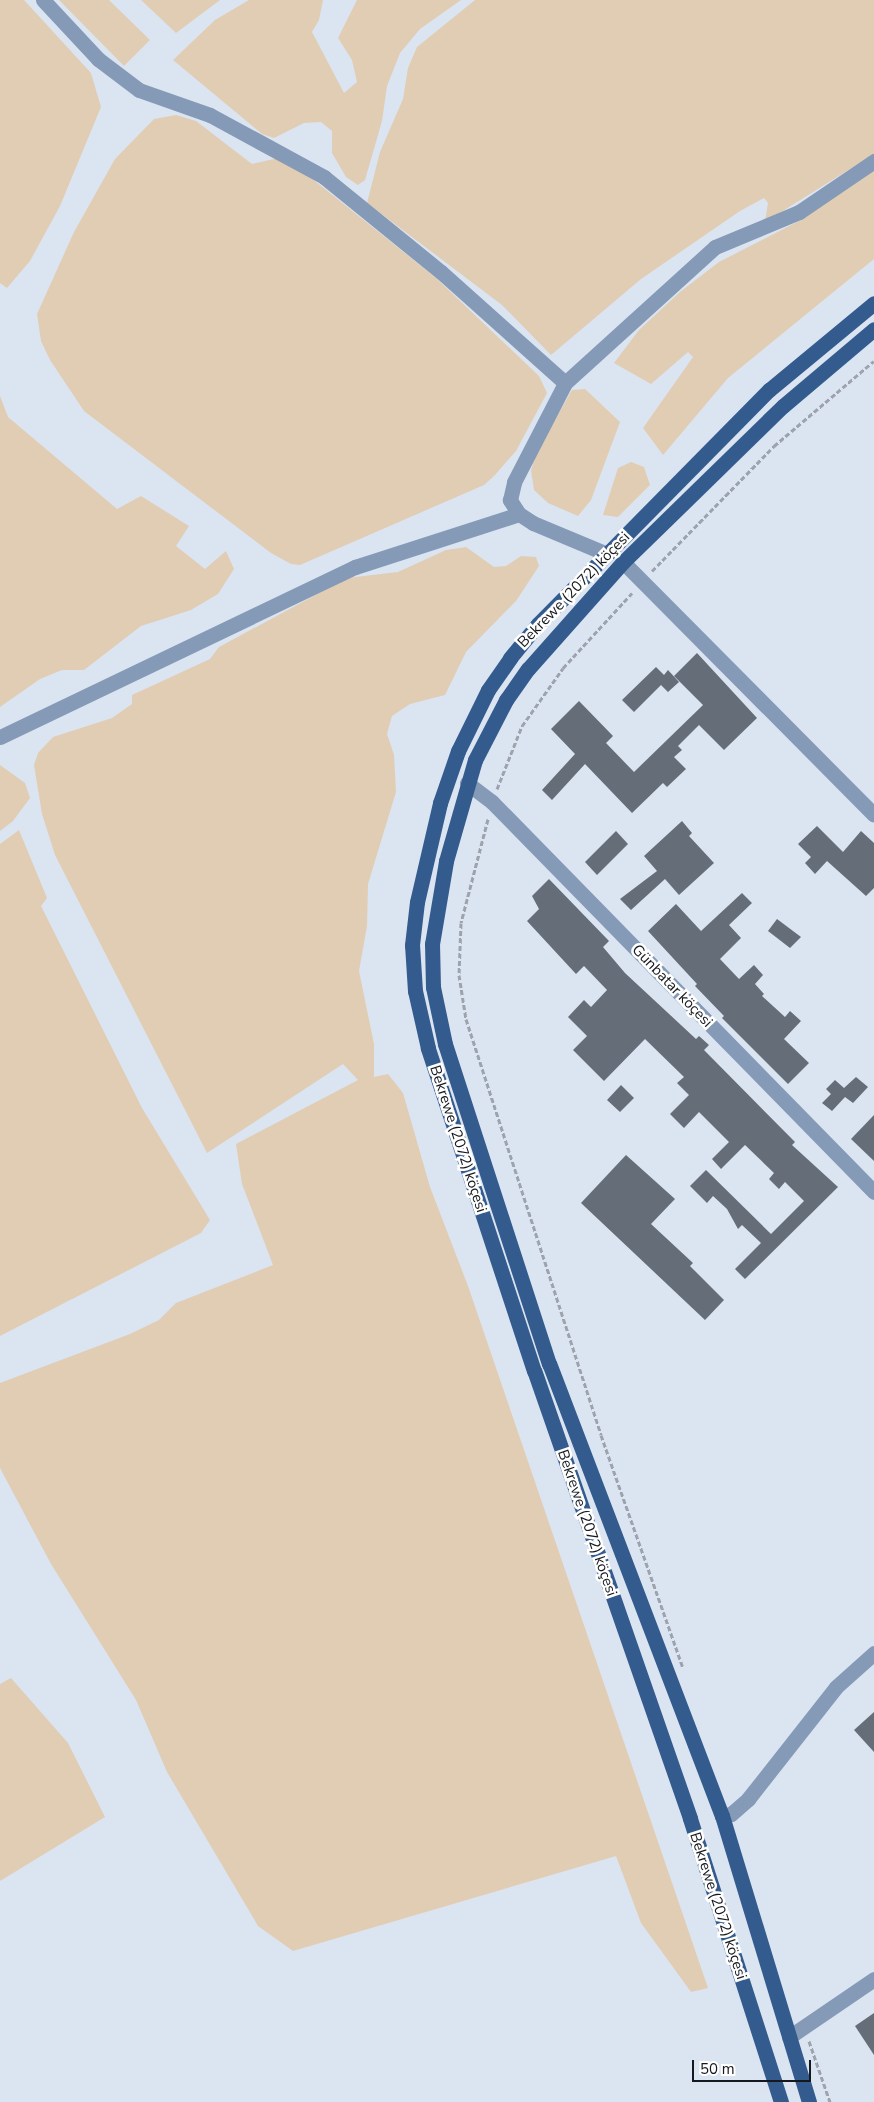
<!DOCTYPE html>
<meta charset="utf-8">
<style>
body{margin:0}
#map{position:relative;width:874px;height:2102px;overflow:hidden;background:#dbe4f1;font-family:"Nunito Sans",sans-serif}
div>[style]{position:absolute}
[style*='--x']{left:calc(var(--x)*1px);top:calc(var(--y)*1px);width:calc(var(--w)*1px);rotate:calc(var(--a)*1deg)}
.green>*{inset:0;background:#e1cdb4}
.building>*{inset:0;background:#656d79}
.path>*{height:3px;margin-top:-1.5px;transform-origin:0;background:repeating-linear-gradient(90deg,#9ca3ad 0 5px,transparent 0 7.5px)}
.minor>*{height:15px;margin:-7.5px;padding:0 7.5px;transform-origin:7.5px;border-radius:7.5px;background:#849ab7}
.major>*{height:15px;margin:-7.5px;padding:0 7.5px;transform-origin:7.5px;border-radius:7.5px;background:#345b8e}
span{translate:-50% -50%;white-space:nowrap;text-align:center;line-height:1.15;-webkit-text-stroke:5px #fff;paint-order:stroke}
.street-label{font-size:15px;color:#15181c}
.scale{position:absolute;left:692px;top:2060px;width:119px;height:22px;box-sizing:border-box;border:2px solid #15181c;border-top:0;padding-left:6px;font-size:15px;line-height:18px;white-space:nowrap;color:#15181c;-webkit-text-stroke:4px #fff;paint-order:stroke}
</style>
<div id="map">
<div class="green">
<div style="clip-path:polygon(0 0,24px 0,91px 73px,101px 107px,60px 206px,30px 261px,7px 288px,0 283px)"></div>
<div style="clip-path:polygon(59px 0,109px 0,150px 40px,124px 66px)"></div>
<div style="clip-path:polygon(141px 0,220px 0,176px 33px)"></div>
<div style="clip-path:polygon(249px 0,323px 0,319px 20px,312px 32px,344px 93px,357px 82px,352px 60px,338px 38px,357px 0,461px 0,420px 29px,400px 53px,387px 86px,382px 121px,365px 180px,358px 185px,346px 177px,332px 153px,332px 131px,321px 122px,304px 123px,274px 138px,262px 134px,173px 60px,215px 20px)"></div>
<div style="clip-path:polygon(475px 0,874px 0,874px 154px,765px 222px,768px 203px,764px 198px,740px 211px,641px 279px,551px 355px,502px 305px,367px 203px,380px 152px,403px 99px,408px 68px,417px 47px)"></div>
<div style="clip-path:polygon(176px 115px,196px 121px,252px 164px,278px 158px,300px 169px,436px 278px,539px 376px,547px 393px,516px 451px,494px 476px,484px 485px,300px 565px,291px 564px,271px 553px,84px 411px,50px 360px,41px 341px,37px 314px,74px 232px,115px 159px,154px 119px)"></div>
<div style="clip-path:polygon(874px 169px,874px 259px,728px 378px,663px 455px,643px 428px,693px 357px,688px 352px,651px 384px,614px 363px,639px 330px,680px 292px,719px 262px,801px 220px)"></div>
<div style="clip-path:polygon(585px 389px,620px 422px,591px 500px,578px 516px,548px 503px,534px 490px,531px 470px,537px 451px,572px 390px)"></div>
<div style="clip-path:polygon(0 396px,8px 417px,117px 509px,141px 496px,189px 526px,176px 546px,205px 569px,226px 551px,234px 569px,218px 594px,191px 610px,141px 626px,84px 670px,62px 670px,40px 679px,0 707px)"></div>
<div style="clip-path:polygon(631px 462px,644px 467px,650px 485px,618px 517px,603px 515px,618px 468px)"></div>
<div style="clip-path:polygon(466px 547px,494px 567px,506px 566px,521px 556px,536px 557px,539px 566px,516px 601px,466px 652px,445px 695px,410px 704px,392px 716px,387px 734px,394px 755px,396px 792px,368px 884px,367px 926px,359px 971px,374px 1044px,374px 1077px,388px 1074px,403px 1093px,430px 1187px,468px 1286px,708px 1988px,691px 1992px,641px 1923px,616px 1856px,293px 1951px,258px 1926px,167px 1772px,136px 1700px,51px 1564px,0 1468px,0 1383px,130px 1334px,159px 1320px,176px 1303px,273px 1265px,242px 1184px,236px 1144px,358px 1080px,343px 1064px,207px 1153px,55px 855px,42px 814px,34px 765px,38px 753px,53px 737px,112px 718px,132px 704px,132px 695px,210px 659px,219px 647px,347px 578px,398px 572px,446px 550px)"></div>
<div style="clip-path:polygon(0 765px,25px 783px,30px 798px,13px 821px,0 831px)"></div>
<div style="clip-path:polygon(19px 830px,47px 898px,41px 906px,142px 1108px,210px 1220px,201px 1233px,0 1336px,0 844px)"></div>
<div style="clip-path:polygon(11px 1678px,68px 1743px,105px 1817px,0 1881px,0 1684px)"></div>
</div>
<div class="building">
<div style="clip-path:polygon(697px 653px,757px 718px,724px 750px,699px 725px,678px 746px,682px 750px,674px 757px,686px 769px,667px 787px,663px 783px,632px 813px,585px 764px,552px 800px,542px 790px,575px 754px,551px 729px,579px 701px,613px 736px,606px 743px,634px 772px,703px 705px,674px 676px)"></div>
<div style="clip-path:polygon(656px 667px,664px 675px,668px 670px,679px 682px,668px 692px,661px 685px,634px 712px,622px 700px)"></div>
<div style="clip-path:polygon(682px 821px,692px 833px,689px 836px,714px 863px,679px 895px,665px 879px,631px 910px,620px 899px,657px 871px,644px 856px)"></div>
<div style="clip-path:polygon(817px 826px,843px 852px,861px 831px,874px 843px,874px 888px,866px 896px,827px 861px,815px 874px,805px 863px,811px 857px,798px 844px)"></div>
<div style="clip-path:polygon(616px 831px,628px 844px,597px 875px,585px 862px)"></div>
<div style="clip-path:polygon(549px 879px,609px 941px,603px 947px,625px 973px,696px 1039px,699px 1036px,709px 1045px,704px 1050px,795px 1142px,792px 1145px,838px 1187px,745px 1279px,735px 1269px,761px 1243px,742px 1225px,738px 1229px,727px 1209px,713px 1196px,707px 1203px,690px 1186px,706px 1170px,771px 1234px,804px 1201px,785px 1182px,779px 1189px,769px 1179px,774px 1173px,745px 1145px,721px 1169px,712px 1159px,729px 1142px,699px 1112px,684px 1128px,670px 1114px,689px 1095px,677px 1083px,684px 1077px,645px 1039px,604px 1081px,573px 1050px,587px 1036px,568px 1017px,584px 1000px,591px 1007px,607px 990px,584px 966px,576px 974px,527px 921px,539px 909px,532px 896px)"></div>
<div style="clip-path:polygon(742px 893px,752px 903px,729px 925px,741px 938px,720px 959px,739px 979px,754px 965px,763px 975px,755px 984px,764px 994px,762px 996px,785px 1017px,790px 1011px,801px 1021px,784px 1039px,809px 1063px,788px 1084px,722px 1018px,724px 1016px,695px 986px,697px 984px,648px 931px,676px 904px,701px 931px)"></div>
<div style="clip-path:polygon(777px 919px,801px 937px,790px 948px,768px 931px)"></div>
<div style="clip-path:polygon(856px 1077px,868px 1087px,853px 1103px,845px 1097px,832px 1111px,822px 1103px,831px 1094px,826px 1089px,835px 1080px,844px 1088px)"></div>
<div style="clip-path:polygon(621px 1085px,634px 1098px,620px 1112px,607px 1100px)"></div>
<div style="clip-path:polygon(874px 1115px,874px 1161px,851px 1139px)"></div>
<div style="clip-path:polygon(626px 1155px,675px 1199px,651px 1224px,693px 1263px,690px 1266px,724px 1300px,705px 1320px,581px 1203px)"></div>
<div style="clip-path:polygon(874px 1712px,874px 1752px,854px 1730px)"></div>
<div style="clip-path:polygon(874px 2013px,874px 2055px,855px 2026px)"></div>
</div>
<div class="path">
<div style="--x:652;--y:571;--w:175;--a:-45.7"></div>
<div style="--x:774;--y:446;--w:131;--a:-40.4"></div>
<div style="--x:497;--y:789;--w:68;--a:-68.4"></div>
<div style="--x:522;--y:726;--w:71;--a:-54.7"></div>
<div style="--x:563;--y:668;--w:102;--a:-47.4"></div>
<div style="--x:488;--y:819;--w:107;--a:104.6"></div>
<div style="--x:461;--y:923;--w:52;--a:92.2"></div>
<div style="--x:459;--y:975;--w:45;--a:81"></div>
<div style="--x:466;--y:1019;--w:437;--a:72"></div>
<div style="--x:601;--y:1435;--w:247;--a:70.6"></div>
<div style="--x:809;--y:2041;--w:65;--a:71"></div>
</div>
<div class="minor">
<div style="--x:43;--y:0;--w:81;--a:47"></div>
<div style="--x:98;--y:59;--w:51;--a:37.1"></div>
<div style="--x:139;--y:90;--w:75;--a:19.4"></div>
<div style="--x:210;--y:115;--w:130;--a:28.5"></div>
<div style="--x:324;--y:177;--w:151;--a:39.1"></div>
<div style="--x:441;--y:272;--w:166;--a:41.8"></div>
<div style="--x:607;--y:554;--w:80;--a:-157.3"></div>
<div style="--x:533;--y:523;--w:17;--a:-147"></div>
<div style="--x:519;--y:514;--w:17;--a:-123"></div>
<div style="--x:510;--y:500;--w:18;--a:-77"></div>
<div style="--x:514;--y:482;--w:111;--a:-62.7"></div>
<div style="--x:565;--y:383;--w:202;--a:-42.2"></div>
<div style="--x:715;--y:247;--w:91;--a:-22.6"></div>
<div style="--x:799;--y:212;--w:91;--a:-34.2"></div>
<div style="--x:623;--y:562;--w:356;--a:45.2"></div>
<div style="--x:0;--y:737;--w:394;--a:-25.6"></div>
<div style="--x:355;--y:567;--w:172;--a:-17.9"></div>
<div style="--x:467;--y:783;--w:31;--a:37"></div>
<div style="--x:492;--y:802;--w:546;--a:45.59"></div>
<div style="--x:722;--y:1816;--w:9;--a:-13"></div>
<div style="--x:731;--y:1814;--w:23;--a:-41"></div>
<div style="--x:748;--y:1799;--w:142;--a:-51.8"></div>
<div style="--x:836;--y:1687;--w:51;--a:-41.8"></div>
<div style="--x:789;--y:2037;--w:103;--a:-34.3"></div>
</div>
<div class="major">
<div style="--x:781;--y:2102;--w:298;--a:-107.8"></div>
<div style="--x:690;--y:1818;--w:473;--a:-109.2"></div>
<div style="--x:534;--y:1371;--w:340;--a:-108.2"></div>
<div style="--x:428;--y:1048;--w:58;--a:-102.8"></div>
<div style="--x:415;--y:991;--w:46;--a:-93.7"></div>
<div style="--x:412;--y:945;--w:43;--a:-83.4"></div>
<div style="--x:417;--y:902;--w:102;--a:-76.9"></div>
<div style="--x:440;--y:803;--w:55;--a:-70.9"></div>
<div style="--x:458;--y:751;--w:68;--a:-63.8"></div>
<div style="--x:488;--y:690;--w:39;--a:-55"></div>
<div style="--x:510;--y:658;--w:44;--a:-50.5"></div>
<div style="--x:538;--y:624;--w:329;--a:-45.4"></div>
<div style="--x:769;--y:390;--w:136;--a:-39.6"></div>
<div style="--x:809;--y:2102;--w:299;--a:-106.9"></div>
<div style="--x:722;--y:1816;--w:484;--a:-110.9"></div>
<div style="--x:549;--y:1364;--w:336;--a:-108"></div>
<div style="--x:445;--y:1044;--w:58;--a:-101.9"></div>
<div style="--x:433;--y:987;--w:43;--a:-91.3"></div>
<div style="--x:432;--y:944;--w:84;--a:-80.4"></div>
<div style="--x:446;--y:861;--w:105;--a:-74"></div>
<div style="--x:475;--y:760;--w:68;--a:-62.7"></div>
<div style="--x:506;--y:700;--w:38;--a:-55"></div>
<div style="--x:528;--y:669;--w:143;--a:-48.4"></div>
<div style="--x:623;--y:562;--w:223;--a:-44.3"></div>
<div style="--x:783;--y:406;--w:119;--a:-40.2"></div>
</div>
<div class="street-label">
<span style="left:574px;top:590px;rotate:-46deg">Bekrewe (2072) köçesi</span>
<span style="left:672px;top:986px;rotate:46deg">Günbatar köçesi</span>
<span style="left:458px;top:1139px;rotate:72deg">Bekrewe (2072) köçesi</span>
<span style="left:587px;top:1523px;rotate:71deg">Bekrewe (2072) köçesi</span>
<span style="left:718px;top:1906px;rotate:72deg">Bekrewe (2072) köçesi</span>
</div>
<div class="scale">50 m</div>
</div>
